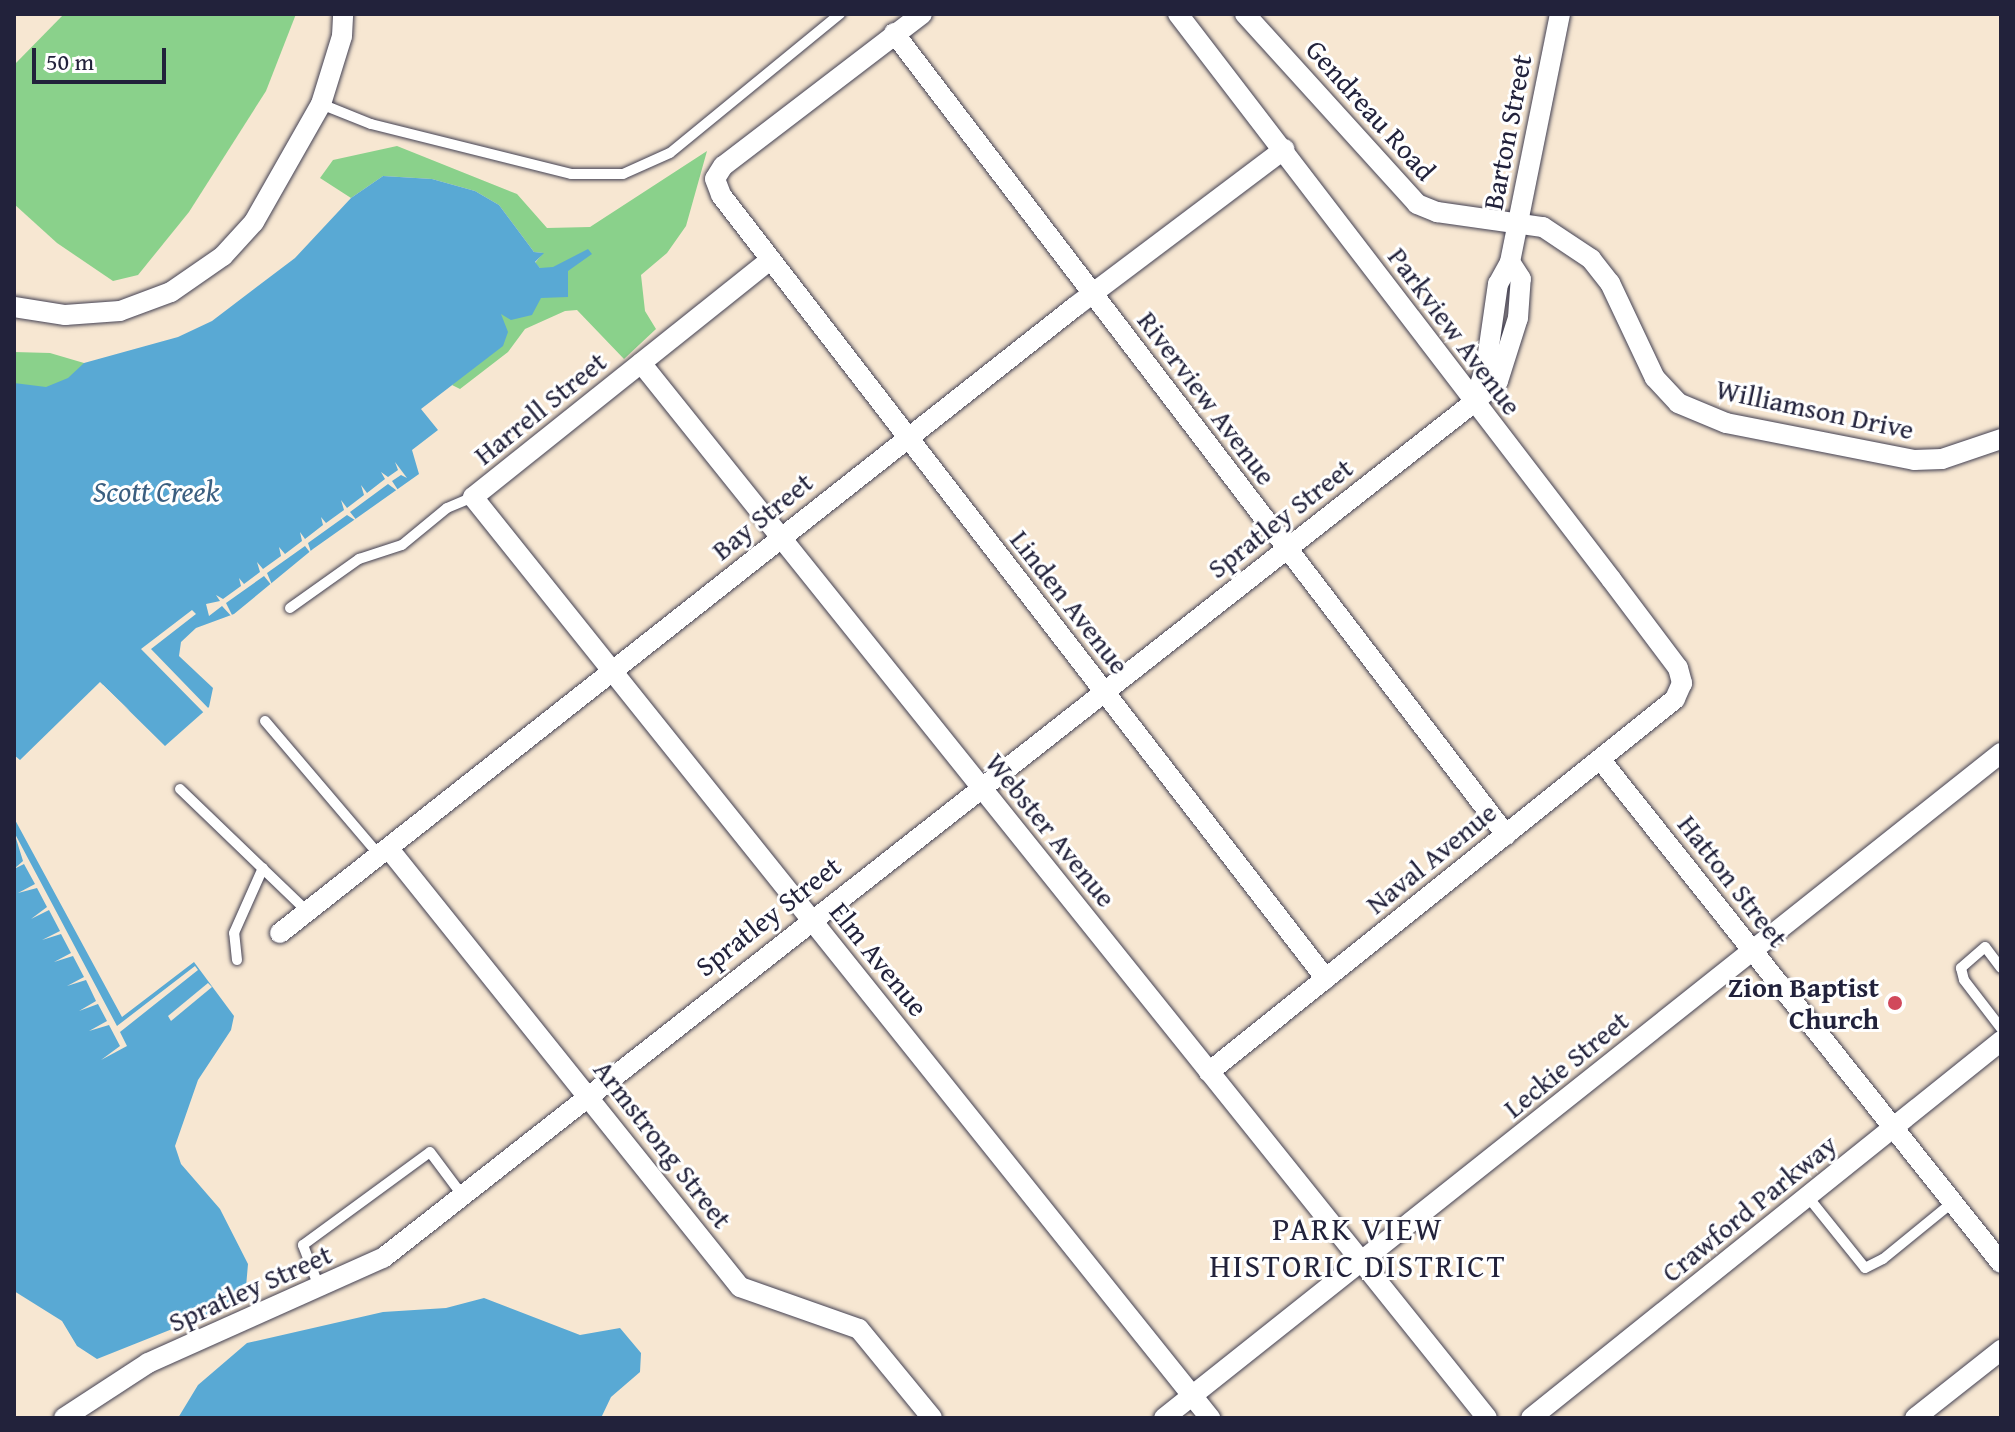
<!DOCTYPE html>
<style>
body{margin:0}
#map{position:relative;width:2015px;height:1432px;overflow:hidden;background:#f7e7d2;font-family:"Gentium Book Plus",serif}
div>[style]{position:absolute}
[style*='--x']{left:calc(var(--x)*1px);top:calc(var(--y)*1px);width:calc(var(--w)*1px);rotate:calc(var(--a)*1deg)}
.green>*{inset:0;background:#8ad18b}
.water>*{inset:0;background:#59a9d4}
.pier>*{inset:0;background:#f7e7d2}
.roads{filter:drop-shadow(0 0 2px #424052) drop-shadow(0 0 2px #424052)}
.service>*{height:10px;margin:-5px;padding:0 5px;transform-origin:5px;border-radius:5px;background:#fff}
.minor>*{height:20px;margin:-10px;padding:0 10px;transform-origin:10px;border-radius:10px;background:#fff}
.dots>*{width:22px;height:22px;translate:-50% -50%;box-sizing:border-box;border:4px solid #fff;border-radius:50%}
span{translate:-50% -50%;white-space:nowrap;text-align:center;line-height:1.15;-webkit-text-stroke:6px #fff;paint-order:stroke}
.street-label{font-size:28px;color:#22223b}
.poi-label{font-size:28px;color:#22223b;font-weight:700}
.right{translate:-100% -50%;text-align:right}
.water-label{font-size:30px;color:#3b5f80;font-style:italic}
.quarter-label{font-size:32px;color:#22223b;letter-spacing:2px}
.frame{position:absolute;inset:0;border:16px solid #22223b;pointer-events:none}
.scale{position:absolute;left:32px;top:48px;width:134px;height:36px;box-sizing:border-box;border:4px solid #22223b;border-top:0;padding-left:10px;font-size:24px;line-height:28px;white-space:nowrap;color:#22223b;-webkit-text-stroke:6px #fff;paint-order:stroke}
</style>
<div id="map">
<div class="green">
<div style="clip-path:polygon(64px 14px,296px 14px,266px 91px,189px 212px,138px 275px,113px 281px,57px 243px,14px 204px,14px 65px)"></div>
<div style="clip-path:polygon(397px 146px,517px 194px,547px 228px,590px 227px,707px 151px,686px 226px,667px 253px,641px 275px,645px 311px,656px 329px,624px 359px,577px 310px,565px 311px,525px 329px,508px 352px,460px 389px,452px 385px,504px 332px,500px 313px,540px 268px,535px 263px,543px 253px,534px 252px,499px 205px,475px 191px,432px 179px,383px 176px,351px 198px,320px 178px,333px 160px)"></div>
<div style="clip-path:polygon(14px 352px,50px 353px,84px 363px,85px 373px,61px 399px,14px 390px)"></div>
</div>
<div class="water">
<div style="clip-path:polygon(383px 176px,432px 179px,475px 191px,499px 205px,534px 252px,544px 253px,535px 262px,540px 268px,553px 267px,588px 249px,592px 254px,568px 271px,568px 297px,541px 298px,532px 315px,511px 320px,501px 314px,508px 332px,503px 346px,421px 409px,438px 430px,412px 450px,419px 474px,313px 549px,234px 614px,196px 628px,181px 642px,179px 656px,213px 688px,209px 707px,165px 746px,103px 685px,14px 776px,14px 383px,46px 387px,68px 378px,84px 363px,178px 337px,212px 321px,295px 258px,351px 198px)"></div>
<div style="clip-path:polygon(14px 818px,122px 1017px,194px 962px,234px 1016px,231px 1030px,198px 1080px,175px 1146px,181px 1164px,220px 1209px,248px 1264px,246px 1287px,240px 1302px,97px 1359px,77px 1346px,62px 1321px,14px 1291px)"></div>
<div style="clip-path:polygon(484px 1298px,580px 1335px,620px 1328px,641px 1353px,640px 1372px,611px 1397px,601px 1418px,178px 1418px,198px 1385px,247px 1343px,383px 1312px,446px 1308px)"></div>
</div>
<div class="pier">
<div style="clip-path:polygon(395px 462px,407px 478px,401px 475px,392px 481px,400px 493px,388px 484px,350px 512px,358px 522px,347px 515px,308px 543px,312px 555px,305px 546px,267px 573px,273px 587px,264px 576px,226px 603px,234px 619px,222px 606px,209px 616px,206px 604px,220px 601px,216px 595px,223px 599px,241px 586px,239px 578px,244px 584px,260px 572px,257px 562px,263px 569px,281px 556px,279px 547px,285px 554px,302px 541px,300px 532px,305px 539px,323px 525px,321px 517px,326px 523px,344px 510px,341px 500px,347px 508px,364px 495px,361px 485px,367px 493px,385px 479px,381px 472px,388px 477px,398px 470px)"></div>
<div style="clip-path:polygon(192px 610px,196px 614px,151px 649px,211px 711px,206px 715px,141px 649px)"></div>
<div style="clip-path:polygon(100px 682px,130px 711px,103px 690px,14px 780px,14px 755px,20px 760px)"></div>
<div style="clip-path:polygon(14px 832px,117px 1026px,195px 966px,198px 970px,120px 1032px,127px 1046px,101px 1060px,120px 1046px,109px 1025px,89px 1031px,107px 1021px,98px 1004px,79px 1011px,96px 1001px,86px 980px,67px 986px,84px 977px,73px 956px,54px 962px,71px 953px,61px 934px,42px 940px,60px 931px,49px 910px,31px 919px,47px 907px,37px 888px,18px 893px,35px 884px,24px 864px,14px 869px,23px 861px)"></div>
<div style="clip-path:polygon(208px 983px,212px 987px,171px 1021px,168px 1016px)"></div>
</div>
<div class="roads">
<div class="service">
<div style="--x:321;--y:104;--w:54;--a:21.8"></div>
<div style="--x:371;--y:124;--w:206;--a:14"></div>
<div style="--x:571;--y:174;--w:52;--a:0"></div>
<div style="--x:623;--y:174;--w:51;--a:-24.1"></div>
<div style="--x:670;--y:153;--w:220;--a:-39.3"></div>
<div style="--x:290;--y:608;--w:85;--a:-35.4"></div>
<div style="--x:359;--y:559;--w:45;--a:-18"></div>
<div style="--x:402;--y:545;--w:58;--a:-39.4"></div>
<div style="--x:447;--y:508;--w:28;--a:-23"></div>
<div style="--x:265;--y:721;--w:177;--a:49.6"></div>
<div style="--x:180;--y:789;--w:178;--a:43.9"></div>
<div style="--x:237;--y:960;--w:27;--a:-96"></div>
<div style="--x:234;--y:933;--w:71;--a:-66"></div>
<div style="--x:2001;--y:968;--w:26;--a:-127"></div>
<div style="--x:1985;--y:947;--w:32;--a:139"></div>
<div style="--x:1961;--y:968;--w:12;--a:76"></div>
<div style="--x:1964;--y:980;--w:61;--a:52.4"></div>
<div style="--x:1808;--y:1197;--w:91;--a:51.2"></div>
<div style="--x:1865;--y:1268;--w:20;--a:-27"></div>
<div style="--x:1883;--y:1259;--w:90;--a:-39.2"></div>
<div style="--x:319;--y:1287;--w:45;--a:-110.9"></div>
<div style="--x:303;--y:1245;--w:157;--a:-36.2"></div>
<div style="--x:430;--y:1152;--w:54;--a:53.3"></div>
</div>
<div class="minor">
<div style="--x:922;--y:14;--w:250;--a:142.6"></div>
<div style="--x:723;--y:166;--w:15;--a:122"></div>
<div style="--x:715;--y:179;--w:17;--a:69"></div>
<div style="--x:721;--y:195;--w:990;--a:52.34"></div>
<div style="--x:1178;--y:14;--w:712;--a:52.53"></div>
<div style="--x:1611;--y:579;--w:111;--a:53"></div>
<div style="--x:1678;--y:668;--w:16;--a:75"></div>
<div style="--x:1682;--y:683;--w:17;--a:114"></div>
<div style="--x:1675;--y:699;--w:597;--a:141.33"></div>
<div style="--x:1245;--y:14;--w:256;--a:47.8"></div>
<div style="--x:1417;--y:204;--w:22;--a:22"></div>
<div style="--x:1437;--y:212;--w:107;--a:8.1"></div>
<div style="--x:1543;--y:227;--w:58;--a:33.7"></div>
<div style="--x:1591;--y:259;--w:31;--a:52"></div>
<div style="--x:1610;--y:283;--w:105;--a:64.7"></div>
<div style="--x:1655;--y:378;--w:34;--a:47"></div>
<div style="--x:1678;--y:403;--w:52;--a:22.6"></div>
<div style="--x:1726;--y:423;--w:192;--a:11.1"></div>
<div style="--x:1914;--y:460;--w:28;--a:-2"></div>
<div style="--x:1942;--y:459;--w:62;--a:-18.7"></div>
<div style="--x:894;--y:33;--w:1009;--a:52.65"></div>
<div style="--x:770;--y:260;--w:380;--a:141.4"></div>
<div style="--x:473;--y:497;--w:1180;--a:51.33"></div>
<div style="--x:14;--y:307;--w:52;--a:8.9"></div>
<div style="--x:65;--y:315;--w:55;--a:-4.2"></div>
<div style="--x:120;--y:311;--w:54;--a:-20.4"></div>
<div style="--x:171;--y:292;--w:63;--a:-34.7"></div>
<div style="--x:223;--y:256;--w:46;--a:-47.6"></div>
<div style="--x:254;--y:222;--w:136;--a:-60.4"></div>
<div style="--x:321;--y:104;--w:71;--a:-72.8"></div>
<div style="--x:342;--y:36;--w:22;--a:-87"></div>
<div style="--x:641;--y:363;--w:1352;--a:51.27"></div>
<div style="--x:1475;--y:400;--w:35;--a:-72"></div>
<div style="--x:1486;--y:367;--w:84;--a:-81.8"></div>
<div style="--x:1498;--y:284;--w:25;--a:-61"></div>
<div style="--x:1510;--y:262;--w:253;--a:-78.6"></div>
<div style="--x:1600;--y:759;--w:644;--a:51.49"></div>
<div style="--x:389;--y:849;--w:561;--a:51.29"></div>
<div style="--x:740;--y:1287;--w:126;--a:19.4"></div>
<div style="--x:859;--y:1329;--w:115;--a:50.6"></div>
<div style="--x:280;--y:933;--w:1013;--a:-38.23"></div>
<div style="--x:1076;--y:306;--w:261;--a:-37"></div>
<div style="--x:64;--y:1418;--w:100;--a:-33.2"></div>
<div style="--x:148;--y:1363;--w:257;--a:-24.1"></div>
<div style="--x:383;--y:1258;--w:1385;--a:-38.11"></div>
<div style="--x:1473;--y:403;--w:33;--a:-41"></div>
<div style="--x:1498;--y:381;--w:66;--a:-72.4"></div>
<div style="--x:1518;--y:318;--w:39;--a:-86"></div>
<div style="--x:1521;--y:279;--w:20;--a:-123"></div>
<div style="--x:1164;--y:1418;--w:1069;--a:-38.47"></div>
<div style="--x:1531;--y:1418;--w:603;--a:-38.73"></div>
<div style="--x:1915;--y:1418;--w:110;--a:-38.3"></div>
</div>
</div>
<div class="dots">
<div style="left:1895px;top:1003px;background:#d1495b"></div>
</div>
<div class="street-label">
<span style="left:1371px;top:110px;rotate:48deg">Gendreau Road</span>
<span style="left:1507px;top:132px;rotate:-79deg">Barton Street</span>
<span style="left:1455px;top:331px;rotate:53deg">Parkview Avenue</span>
<span style="left:1207px;top:398px;rotate:53deg">Riverview Avenue</span>
<span style="left:540px;top:408px;rotate:-39deg">Harrell Street</span>
<span style="left:1815px;top:409px;rotate:12deg">Williamson Drive</span>
<span style="left:762px;top:516px;rotate:-39deg">Bay Street</span>
<span style="left:1280px;top:518px;rotate:-38deg">Spratley Street</span>
<span style="left:1070px;top:602px;rotate:52deg">Linden Avenue</span>
<span style="left:1051px;top:830px;rotate:51deg">Webster Avenue</span>
<span style="left:1431px;top:858px;rotate:-39deg">Naval Avenue</span>
<span style="left:1733px;top:881px;rotate:52deg">Hatton Street</span>
<span style="left:768px;top:916px;rotate:-38deg">Spratley Street</span>
<span style="left:879px;top:959px;rotate:51deg">Elm Avenue</span>
<span style="left:1566px;top:1064px;rotate:-39deg">Leckie Street</span>
<span style="left:663px;top:1144px;rotate:52deg">Armstrong Street</span>
<span style="left:1749px;top:1208px;rotate:-39deg">Crawford Parkway</span>
<span style="left:250px;top:1288px;rotate:-24deg">Spratley Street</span>
</div>
<div class="poi-label">
<span class="right" style="left:1879px;top:1003px">Zion Baptist<br>Church</span>
</div>
<div class="water-label">
<span style="left:156px;top:491px">Scott Creek</span>
</div>
<div class="quarter-label">
<span style="left:1358px;top:1248px">PARK VIEW<br>HISTORIC DISTRICT</span>
</div>
<div class="frame"></div>
<div class="scale">50 m</div>
</div>
